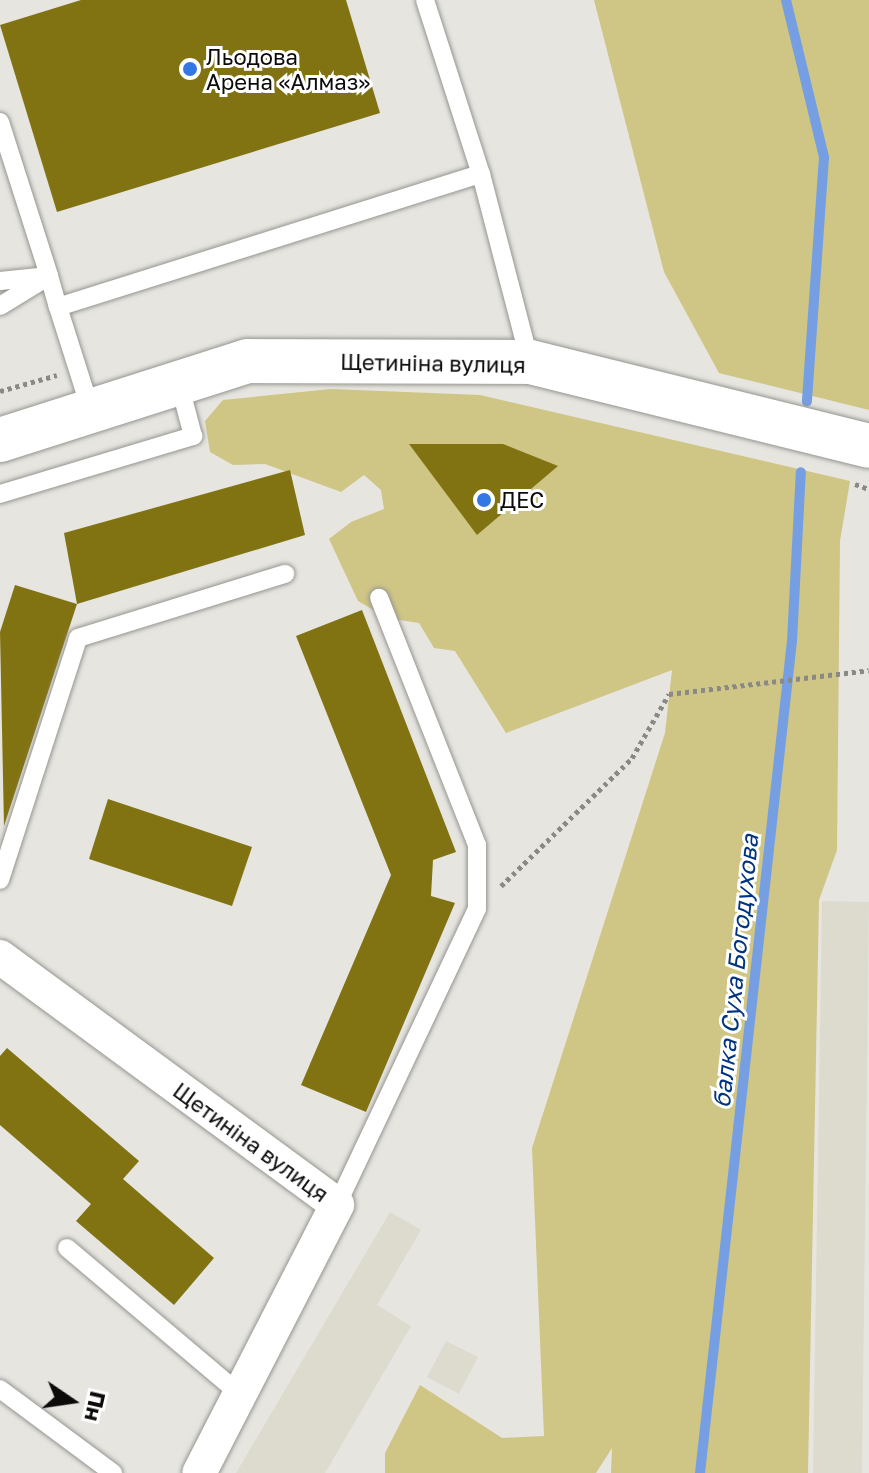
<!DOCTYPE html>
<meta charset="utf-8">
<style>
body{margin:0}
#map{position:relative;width:869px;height:1473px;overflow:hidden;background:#e6e5e0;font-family:"Golos Text",sans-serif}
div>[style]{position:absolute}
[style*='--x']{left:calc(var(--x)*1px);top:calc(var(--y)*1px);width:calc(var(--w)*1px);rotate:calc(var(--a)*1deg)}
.built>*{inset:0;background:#dddbce}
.green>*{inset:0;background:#cfc585}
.stream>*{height:10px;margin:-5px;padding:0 5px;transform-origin:5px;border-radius:5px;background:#759fe2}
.building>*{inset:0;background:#827312}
.path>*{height:5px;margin-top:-2.5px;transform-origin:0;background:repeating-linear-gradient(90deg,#8a8986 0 4px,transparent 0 8px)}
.roads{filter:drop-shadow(0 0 2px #969590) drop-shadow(0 0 2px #969590)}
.service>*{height:18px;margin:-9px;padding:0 9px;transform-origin:9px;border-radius:9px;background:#fff}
.minor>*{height:34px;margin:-17px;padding:0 17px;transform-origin:17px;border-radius:17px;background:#fff}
.tertiary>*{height:44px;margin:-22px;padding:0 22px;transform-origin:22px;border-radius:22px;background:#fff}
.dots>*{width:22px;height:22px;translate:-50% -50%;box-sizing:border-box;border:4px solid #fff;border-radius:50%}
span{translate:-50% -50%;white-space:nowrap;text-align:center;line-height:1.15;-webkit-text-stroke:6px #fff;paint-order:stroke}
.poi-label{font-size:22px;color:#0c0b0a}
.left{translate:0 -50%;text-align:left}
.street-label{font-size:22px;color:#0c0b0a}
.water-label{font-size:24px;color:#003481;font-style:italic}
.north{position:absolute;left:32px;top:1361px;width:80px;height:80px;-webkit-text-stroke:6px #fff;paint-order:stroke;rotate:103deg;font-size:22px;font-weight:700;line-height:32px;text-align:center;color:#0c0b0a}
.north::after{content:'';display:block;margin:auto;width:28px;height:36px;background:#0c0b0a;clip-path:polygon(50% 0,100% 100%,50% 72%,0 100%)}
</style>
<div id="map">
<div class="built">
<div style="clip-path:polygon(822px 901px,869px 902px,862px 1473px,813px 1473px)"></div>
<div style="clip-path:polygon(390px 1212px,421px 1230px,377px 1305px,411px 1326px,325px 1473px,236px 1473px)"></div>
<div style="clip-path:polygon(446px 1341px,478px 1357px,459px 1394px,427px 1377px)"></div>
</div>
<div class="green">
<div style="clip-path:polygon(594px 0,869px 0,869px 410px,719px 373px,664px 272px)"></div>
<div style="clip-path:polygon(331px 389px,480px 395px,850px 481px,840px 541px,837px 850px,819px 900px,808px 1473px,611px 1473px,612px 1448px,596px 1473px,385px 1473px,385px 1453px,420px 1385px,502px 1438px,544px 1436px,532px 1148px,665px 733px,672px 670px,506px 733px,455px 651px,434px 648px,419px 623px,387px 618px,358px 601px,329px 539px,351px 522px,384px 509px,381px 490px,364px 475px,341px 492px,265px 464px,233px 465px,210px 452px,205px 421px,223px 400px)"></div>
</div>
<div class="stream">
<div style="--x:786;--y:0;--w:162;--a:76.4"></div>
<div style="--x:824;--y:157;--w:245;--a:94"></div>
<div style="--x:700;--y:1473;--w:837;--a:-83.69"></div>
<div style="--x:792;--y:641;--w:169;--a:-87"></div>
</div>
<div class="building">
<div style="clip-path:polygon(81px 0,346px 0,380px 113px,57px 212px,0 25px)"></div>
<div style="clip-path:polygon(409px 444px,503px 444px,558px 466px,477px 535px)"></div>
<div style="clip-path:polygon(290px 470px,305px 535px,77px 604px,64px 533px)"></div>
<div style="clip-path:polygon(15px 585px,77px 604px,4px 826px,0 632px)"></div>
<div style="clip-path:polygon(362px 610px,456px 852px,433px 860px,431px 896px,455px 903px,366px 1112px,301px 1085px,391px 875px,296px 636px)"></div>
<div style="clip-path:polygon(108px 799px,252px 847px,232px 906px,89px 859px)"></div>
<div style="clip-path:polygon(7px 1048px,139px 1161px,123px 1179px,214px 1258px,174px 1305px,76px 1221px,91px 1204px,0 1125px,0 1056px)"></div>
</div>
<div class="path">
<div style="--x:0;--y:391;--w:59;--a:-15.7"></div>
<div style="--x:855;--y:484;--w:15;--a:20"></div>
<div style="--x:501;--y:886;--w:183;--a:-44.3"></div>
<div style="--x:632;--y:758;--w:74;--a:-60"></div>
<div style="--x:669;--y:694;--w:201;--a:-6.8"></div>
</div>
<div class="roads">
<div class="service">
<div style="--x:425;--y:0;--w:183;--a:72.2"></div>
<div style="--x:0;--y:122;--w:162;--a:72.3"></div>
<div style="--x:49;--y:276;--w:57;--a:148.5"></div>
<div style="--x:0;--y:281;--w:49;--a:-5.8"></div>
<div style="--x:49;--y:276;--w:32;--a:74"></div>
<div style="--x:91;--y:411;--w:109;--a:-107.6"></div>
<div style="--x:58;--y:307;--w:443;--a:-17.5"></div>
<div style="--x:481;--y:174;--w:194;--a:75.4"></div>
<div style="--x:0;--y:494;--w:202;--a:-16.7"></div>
<div style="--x:193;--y:436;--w:55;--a:-104.8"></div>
<div style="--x:0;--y:880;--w:254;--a:-72.1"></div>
<div style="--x:78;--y:638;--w:217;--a:-17.2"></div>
<div style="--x:337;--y:1205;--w:327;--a:-64.7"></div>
<div style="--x:477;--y:909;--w:64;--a:-90"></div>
<div style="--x:477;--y:845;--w:266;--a:-111.6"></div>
<div style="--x:67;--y:1248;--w:229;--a:40.2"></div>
<div style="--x:0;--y:1389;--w:141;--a:36.6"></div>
</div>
<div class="minor">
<div style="--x:0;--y:957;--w:418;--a:36.3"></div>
<div style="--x:337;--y:1205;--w:301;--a:117.2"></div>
</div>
<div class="tertiary">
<div style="--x:0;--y:440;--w:260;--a:-17.7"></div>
<div style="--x:248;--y:361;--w:282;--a:0.2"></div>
<div style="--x:530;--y:362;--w:349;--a:13.9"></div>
</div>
</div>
<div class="dots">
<div style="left:190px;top:69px;background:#3377e5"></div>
<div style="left:484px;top:500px;background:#3377e5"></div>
</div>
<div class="poi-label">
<span class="left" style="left:206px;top:69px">Льодова<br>Арена «Алмаз»</span>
<span class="left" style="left:500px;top:500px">ДЕС</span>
</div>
<div class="street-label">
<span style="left:433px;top:363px;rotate:1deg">Щетиніна вулиця</span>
<span style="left:251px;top:1142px;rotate:36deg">Щетиніна вулиця</span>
</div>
<div class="water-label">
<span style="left:735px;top:971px;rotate:-84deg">балка Суха Богодухова</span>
</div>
<div class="north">Пн</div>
</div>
